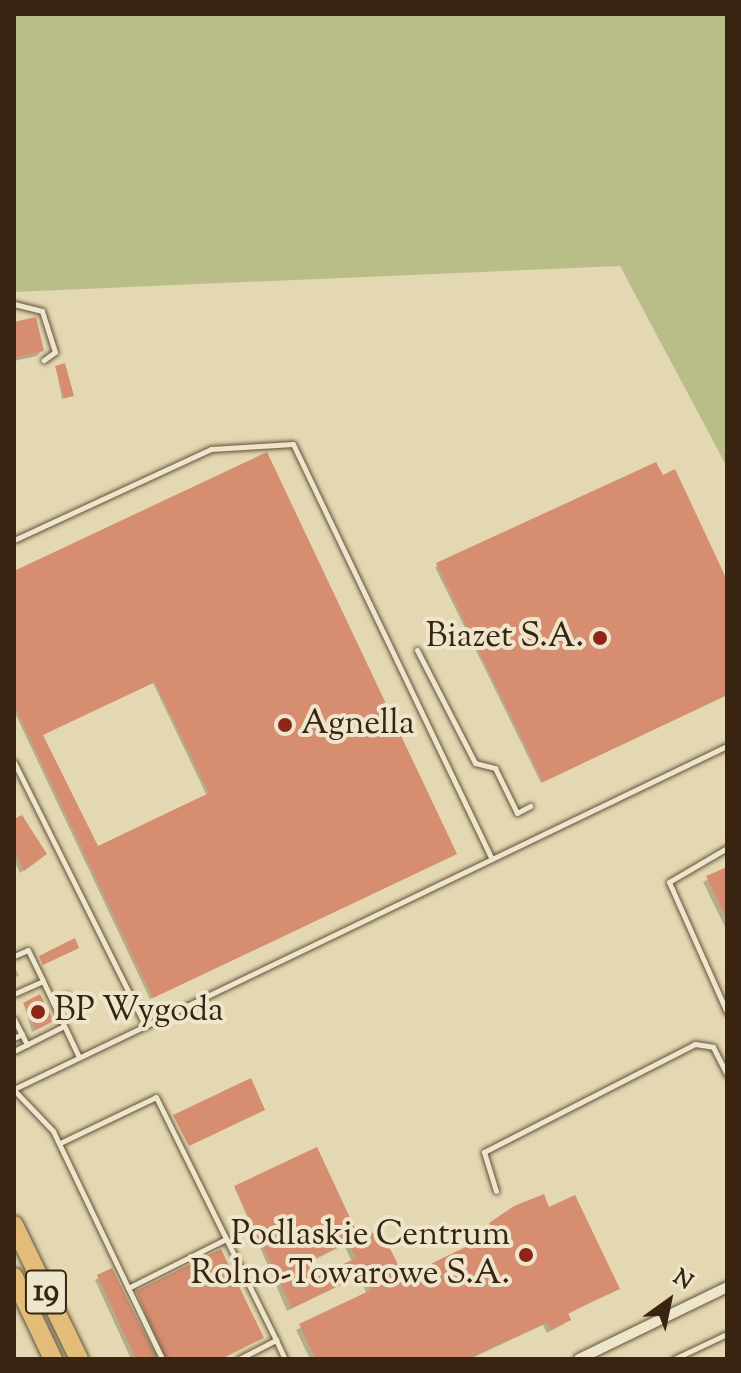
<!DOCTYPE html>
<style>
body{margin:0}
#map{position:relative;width:741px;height:1373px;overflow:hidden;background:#e3d8b1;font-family:"Sorts Mill Goudy",serif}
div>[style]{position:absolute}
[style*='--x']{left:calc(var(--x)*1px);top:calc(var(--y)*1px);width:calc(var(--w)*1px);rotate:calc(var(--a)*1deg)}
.green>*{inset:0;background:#b9bd88}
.shadow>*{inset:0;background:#0003}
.building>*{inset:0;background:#d68d70}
.roads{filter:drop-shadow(0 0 2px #635139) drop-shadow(0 0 2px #635139)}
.lane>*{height:5px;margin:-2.5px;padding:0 2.5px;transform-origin:2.5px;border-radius:2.5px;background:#ede6cc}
.street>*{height:10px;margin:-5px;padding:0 5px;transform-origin:5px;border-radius:5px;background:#ede6cc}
.highway>*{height:18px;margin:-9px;padding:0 9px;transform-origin:9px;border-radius:9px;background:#e2bc78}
.dots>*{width:22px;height:22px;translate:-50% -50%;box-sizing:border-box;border:4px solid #ede6cc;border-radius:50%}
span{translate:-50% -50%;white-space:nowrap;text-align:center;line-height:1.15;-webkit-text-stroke:8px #ede6cc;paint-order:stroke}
.shield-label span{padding:2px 6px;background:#ede6cc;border:2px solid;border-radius:6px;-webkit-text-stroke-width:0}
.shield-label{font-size:32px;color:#382411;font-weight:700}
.poi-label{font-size:34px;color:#382411}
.right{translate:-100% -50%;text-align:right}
.left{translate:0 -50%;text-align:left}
.frame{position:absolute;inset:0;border:16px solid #382411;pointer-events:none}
.north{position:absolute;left:629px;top:1261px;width:80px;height:80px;-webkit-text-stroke:6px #ede6cc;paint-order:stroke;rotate:33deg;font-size:22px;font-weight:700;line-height:32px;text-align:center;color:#382411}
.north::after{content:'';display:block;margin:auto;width:28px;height:36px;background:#382411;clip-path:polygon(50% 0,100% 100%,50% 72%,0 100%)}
</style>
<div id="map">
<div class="green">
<div style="clip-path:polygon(14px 14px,727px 14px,727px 467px,620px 266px,14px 292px)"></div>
</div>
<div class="shadow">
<div style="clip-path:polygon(14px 324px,42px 350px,37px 356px,14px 361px)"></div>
<div style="clip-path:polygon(56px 368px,72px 395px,69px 397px,62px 399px)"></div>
<div style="clip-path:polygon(655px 465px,727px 585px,727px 695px,541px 783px,435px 567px)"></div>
<div style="clip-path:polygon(evenodd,14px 574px,452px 856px,150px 999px,14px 711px,14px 574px,153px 683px,207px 796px,97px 848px,41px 735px,153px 683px)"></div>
<div style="clip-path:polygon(14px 821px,41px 858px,20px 873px,14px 860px)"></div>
<div style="clip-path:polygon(727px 869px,727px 931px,703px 882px)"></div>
<div style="clip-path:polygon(14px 966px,19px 975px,14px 979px)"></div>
<div style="clip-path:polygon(24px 1004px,47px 1024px,32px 1032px)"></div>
<div style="clip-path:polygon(evenodd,235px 1188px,358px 1239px,403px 1280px,490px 1237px,491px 1225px,548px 1209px,617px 1289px,566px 1315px,564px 1324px,547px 1333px,543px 1325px,470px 1359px,310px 1359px,296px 1330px,367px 1294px,359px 1276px,287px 1311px,235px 1188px,344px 1245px,352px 1262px,314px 1280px,306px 1264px,344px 1245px)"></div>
<div style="clip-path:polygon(111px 1270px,159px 1359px,131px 1359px,95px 1280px)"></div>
<div style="clip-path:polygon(137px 1293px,262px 1338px,222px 1359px,163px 1359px)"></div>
</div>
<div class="building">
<div style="clip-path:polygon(36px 317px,44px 351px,14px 358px,14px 322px)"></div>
<div style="clip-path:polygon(65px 363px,74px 396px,64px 398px,55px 366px)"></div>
<div style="clip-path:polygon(evenodd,267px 452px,457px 854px,153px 998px,14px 705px,14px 571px,267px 452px,155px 682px,209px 793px,98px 846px,43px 735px,155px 682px)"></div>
<div style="clip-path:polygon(656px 462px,663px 475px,675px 469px,727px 580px,727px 695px,543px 782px,436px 563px)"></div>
<div style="clip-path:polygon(22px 815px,47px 854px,24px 871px,14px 850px,14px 819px)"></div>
<div style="clip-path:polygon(727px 867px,727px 919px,706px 876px)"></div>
<div style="clip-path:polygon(75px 938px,79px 948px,43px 965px,39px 956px)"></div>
<div style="clip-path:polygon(40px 994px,54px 1021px,36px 1030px,23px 1003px)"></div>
<div style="clip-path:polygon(251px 1078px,265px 1110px,189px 1146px,173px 1115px)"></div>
<div style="clip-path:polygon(evenodd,317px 1147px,359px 1237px,381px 1230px,404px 1277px,494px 1233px,489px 1223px,514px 1206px,544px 1194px,549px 1207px,575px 1195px,620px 1289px,568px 1313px,571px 1320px,551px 1330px,547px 1322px,468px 1359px,316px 1359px,299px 1324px,371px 1290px,363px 1274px,292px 1308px,234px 1186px,317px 1147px,348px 1242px,356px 1258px,315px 1278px,307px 1262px,348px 1242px)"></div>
<div style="clip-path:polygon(221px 1249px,264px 1338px,219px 1359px,167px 1359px,136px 1291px)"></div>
<div style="clip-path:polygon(112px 1268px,123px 1290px,156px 1359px,136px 1359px,97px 1275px)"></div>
</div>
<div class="roads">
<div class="lane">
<div style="--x:14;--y:304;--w:29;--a:14"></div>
<div style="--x:42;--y:311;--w:43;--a:72.4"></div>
<div style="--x:55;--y:352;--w:14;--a:144"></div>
<div style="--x:14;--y:540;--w:217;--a:-24.8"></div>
<div style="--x:211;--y:449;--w:82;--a:-3.5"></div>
<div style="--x:293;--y:444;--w:460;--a:64.4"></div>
<div style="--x:417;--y:650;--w:127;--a:62.8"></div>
<div style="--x:475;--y:763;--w:21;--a:14"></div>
<div style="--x:495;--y:768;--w:50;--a:63.9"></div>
<div style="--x:517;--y:813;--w:15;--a:-28"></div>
<div style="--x:14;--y:762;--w:289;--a:63.5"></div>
<div style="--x:727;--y:848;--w:67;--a:149.6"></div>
<div style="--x:669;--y:882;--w:142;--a:66"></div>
<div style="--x:14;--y:956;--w:15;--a:-23"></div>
<div style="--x:28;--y:950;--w:34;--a:64"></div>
<div style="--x:43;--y:981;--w:32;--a:156"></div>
<div style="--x:43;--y:981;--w:82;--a:64.7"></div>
<div style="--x:53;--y:1002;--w:16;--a:-27"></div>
<div style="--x:14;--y:1019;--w:29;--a:63"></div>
<div style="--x:14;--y:1038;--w:9;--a:-27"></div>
<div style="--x:14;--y:1051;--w:56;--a:-26.6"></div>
<div style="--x:14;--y:1089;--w:791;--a:-25.69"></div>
<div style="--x:14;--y:1090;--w:57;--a:46.4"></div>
<div style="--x:53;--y:1131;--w:253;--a:64.4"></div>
<div style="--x:60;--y:1143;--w:106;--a:-25.6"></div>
<div style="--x:156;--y:1097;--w:271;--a:63.7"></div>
<div style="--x:496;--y:1191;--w:41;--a:-107.1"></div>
<div style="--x:484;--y:1152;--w:237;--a:-27.1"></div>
<div style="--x:695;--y:1044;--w:18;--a:9"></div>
<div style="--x:713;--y:1047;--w:31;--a:63"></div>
<div style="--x:128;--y:1288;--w:110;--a:-26.6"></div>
<div style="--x:239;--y:1359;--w:42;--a:-27.2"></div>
<div style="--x:276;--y:1340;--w:21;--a:65"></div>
<div style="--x:674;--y:1359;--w:59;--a:-25.3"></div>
</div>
<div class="street">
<div style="--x:579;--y:1359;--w:165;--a:-25.9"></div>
</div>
<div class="highway">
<div style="--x:14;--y:1225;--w:149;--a:64.1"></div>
<div style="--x:14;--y:1277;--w:91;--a:64.6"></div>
</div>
</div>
<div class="dots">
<div style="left:600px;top:638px;background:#8f2418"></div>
<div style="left:285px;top:725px;background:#8f2418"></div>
<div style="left:38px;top:1012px;background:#8f2418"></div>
<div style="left:526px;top:1255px;background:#8f2418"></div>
</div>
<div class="shield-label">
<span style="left:46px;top:1292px">19</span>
</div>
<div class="poi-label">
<span class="right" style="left:584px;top:638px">Biazet S.A.</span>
<span class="left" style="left:301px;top:725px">Agnella</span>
<span class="left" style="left:54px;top:1012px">BP Wygoda</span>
<span class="right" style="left:510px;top:1255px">Podlaskie Centrum<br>Rolno-Towarowe S.A.</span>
</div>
<div class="frame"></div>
<div class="north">N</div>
</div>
